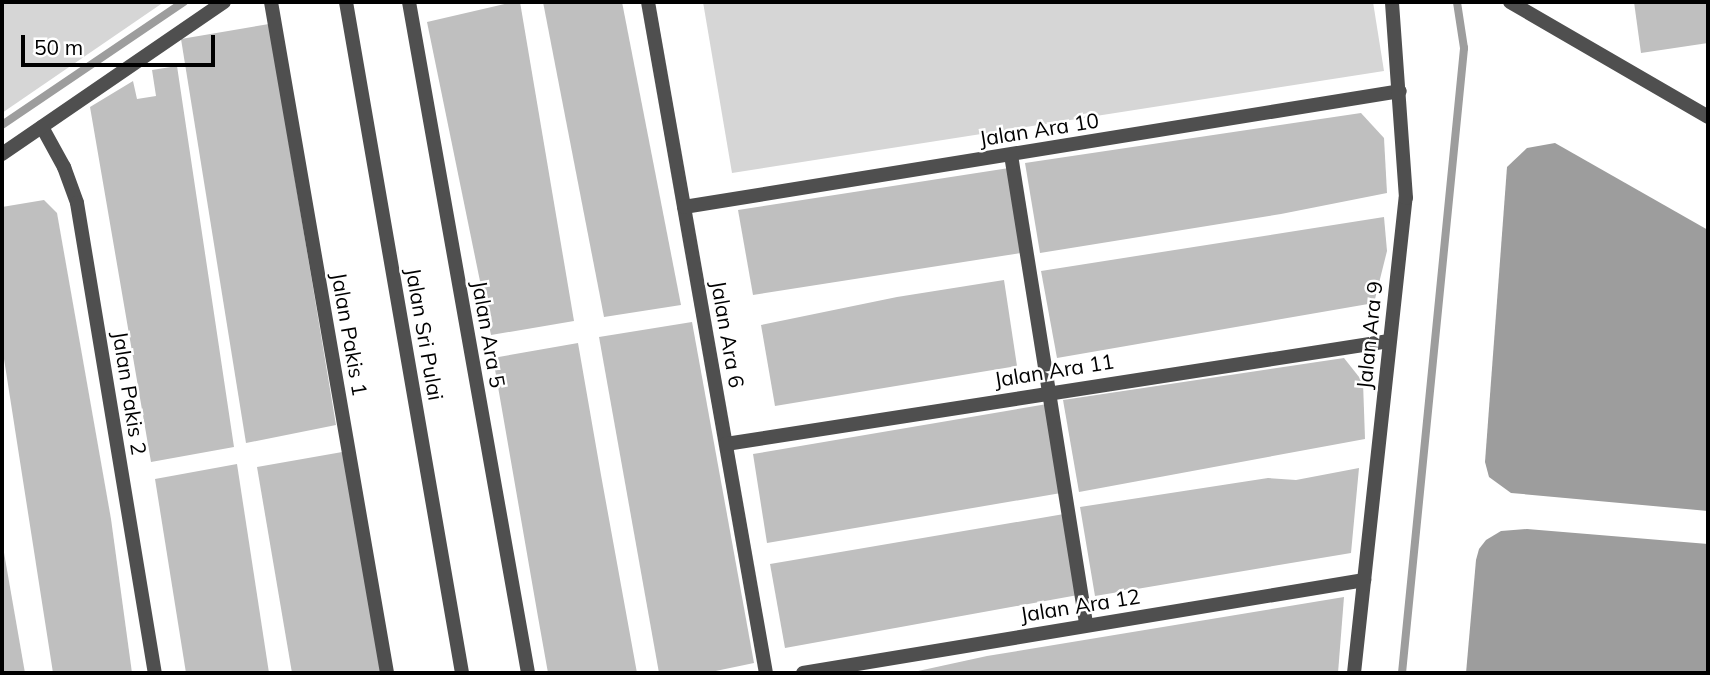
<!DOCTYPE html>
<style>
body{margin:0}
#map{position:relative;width:1710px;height:675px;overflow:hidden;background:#fff;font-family:Mulish,sans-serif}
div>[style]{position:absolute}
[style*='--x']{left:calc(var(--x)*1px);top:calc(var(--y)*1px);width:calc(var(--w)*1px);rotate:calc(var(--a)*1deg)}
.green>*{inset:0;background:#d6d6d6}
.water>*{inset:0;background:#9d9d9d}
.stream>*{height:8px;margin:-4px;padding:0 4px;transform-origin:4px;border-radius:4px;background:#9d9d9d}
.building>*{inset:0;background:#bfbfbf}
.minor>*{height:14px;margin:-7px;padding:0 7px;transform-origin:7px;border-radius:7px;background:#4f4f4f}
.tertiary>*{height:14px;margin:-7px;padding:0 7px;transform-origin:7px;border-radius:7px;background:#4f4f4f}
span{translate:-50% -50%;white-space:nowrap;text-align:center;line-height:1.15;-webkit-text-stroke:5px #fff;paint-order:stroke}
.street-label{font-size:21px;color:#000}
.frame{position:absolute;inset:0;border:4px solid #000;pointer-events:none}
.scale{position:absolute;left:21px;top:35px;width:194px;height:32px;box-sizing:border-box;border:4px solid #000;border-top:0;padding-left:9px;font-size:21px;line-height:24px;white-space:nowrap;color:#000;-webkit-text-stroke:5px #fff;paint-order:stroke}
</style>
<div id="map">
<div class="green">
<div style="clip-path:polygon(2px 2px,164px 2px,2px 113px)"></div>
<div style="clip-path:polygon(703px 2px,1373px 2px,1384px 71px,732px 173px)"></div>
</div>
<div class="water">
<div style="clip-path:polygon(1555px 143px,1708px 230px,1708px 511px,1511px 493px,1489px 477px,1485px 462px,1507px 167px,1527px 148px)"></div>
<div style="clip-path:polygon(1527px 529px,1708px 544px,1708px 673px,1466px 673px,1476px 560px,1479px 549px,1486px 540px,1501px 531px)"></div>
</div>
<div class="stream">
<div style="--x:2;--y:125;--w:220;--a:-34.1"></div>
<div style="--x:1402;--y:673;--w:628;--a:-84.33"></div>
<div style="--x:1464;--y:48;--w:47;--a:-98.7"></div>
</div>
<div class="building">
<div style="clip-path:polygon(513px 2px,520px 2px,574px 321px,491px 335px,427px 22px)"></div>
<div style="clip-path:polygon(543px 2px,622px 2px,681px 305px,604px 317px)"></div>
<div style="clip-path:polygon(1634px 2px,1708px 2px,1708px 43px,1641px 53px)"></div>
<div style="clip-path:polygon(269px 24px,336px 425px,246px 443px,181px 39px)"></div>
<div style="clip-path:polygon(177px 66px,234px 447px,151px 462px,90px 107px,133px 81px,137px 99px,156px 96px,152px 70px)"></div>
<div style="clip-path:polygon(1361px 113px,1384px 138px,1387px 193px,1281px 214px,1040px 253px,1025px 163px)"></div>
<div style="clip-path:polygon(1009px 168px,1021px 253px,753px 295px,738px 210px)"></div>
<div style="clip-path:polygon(44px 200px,57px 213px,111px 519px,132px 673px,53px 673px,2px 346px,2px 207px)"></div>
<div style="clip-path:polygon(1384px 217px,1387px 251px,1374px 303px,1057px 358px,1041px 271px)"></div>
<div style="clip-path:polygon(1004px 280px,1017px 366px,775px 406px,761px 325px,897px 297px)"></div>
<div style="clip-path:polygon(692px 322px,754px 663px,706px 673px,659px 673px,599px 337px)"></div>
<div style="clip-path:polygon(578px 343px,601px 475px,637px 673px,548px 673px,538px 617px,493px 358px)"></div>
<div style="clip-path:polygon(1344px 358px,1363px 382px,1365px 439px,1079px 492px,1063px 400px)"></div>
<div style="clip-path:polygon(1047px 404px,1061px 493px,767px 543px,753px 454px)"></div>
<div style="clip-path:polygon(348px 451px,385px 673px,292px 673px,257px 467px)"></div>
<div style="clip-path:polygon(237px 464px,269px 673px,186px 673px,155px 479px)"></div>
<div style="clip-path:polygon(1359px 468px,1351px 553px,1095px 596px,1080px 507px,1268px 478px,1296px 480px)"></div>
<div style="clip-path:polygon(1064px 514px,1078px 595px,785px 648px,770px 564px)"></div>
<div style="clip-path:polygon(2px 547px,3px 547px,25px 673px,2px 673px)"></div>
<div style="clip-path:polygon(1344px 597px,1338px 673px,909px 673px,987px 656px)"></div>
</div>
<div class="minor">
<div style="--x:271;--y:2;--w:681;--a:80.19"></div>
<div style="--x:409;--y:2;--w:681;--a:79.94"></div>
<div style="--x:648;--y:2;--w:681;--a:80.03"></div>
<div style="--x:1510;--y:2;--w:229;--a:30.1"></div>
<div style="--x:42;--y:127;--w:46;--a:61.2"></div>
<div style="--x:64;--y:167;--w:38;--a:70"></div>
<div style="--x:77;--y:203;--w:476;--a:80.6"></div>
<div style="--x:2;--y:154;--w:269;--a:-34.4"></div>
<div style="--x:1011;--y:155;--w:476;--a:80.9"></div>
<div style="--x:684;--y:207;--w:725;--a:-9.2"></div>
<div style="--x:726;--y:444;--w:671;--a:-8.83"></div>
<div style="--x:803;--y:673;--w:569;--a:-9.41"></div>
<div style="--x:1354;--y:673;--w:478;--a:-83.8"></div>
<div style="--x:1406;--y:198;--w:196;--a:-94.1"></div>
</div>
<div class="tertiary">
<div style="--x:346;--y:2;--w:681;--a:80.19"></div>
</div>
<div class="street-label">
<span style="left:1039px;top:129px;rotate:-9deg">Jalan Ara 10</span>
<span style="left:350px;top:334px;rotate:80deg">Jalan Pakis 1</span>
<span style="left:425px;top:334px;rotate:80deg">Jalan Sri Pulai</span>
<span style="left:489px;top:334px;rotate:80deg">Jalan Ara 5</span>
<span style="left:728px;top:334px;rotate:80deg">Jalan Ara 6</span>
<span style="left:1369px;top:335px;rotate:-84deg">Jalan Ara 9</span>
<span style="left:1054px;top:370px;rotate:-9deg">Jalan Ara 11</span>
<span style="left:130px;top:393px;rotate:81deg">Jalan Pakis 2</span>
<span style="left:1080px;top:605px;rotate:-9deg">Jalan Ara 12</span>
</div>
<div class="frame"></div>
<div class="scale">50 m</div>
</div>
